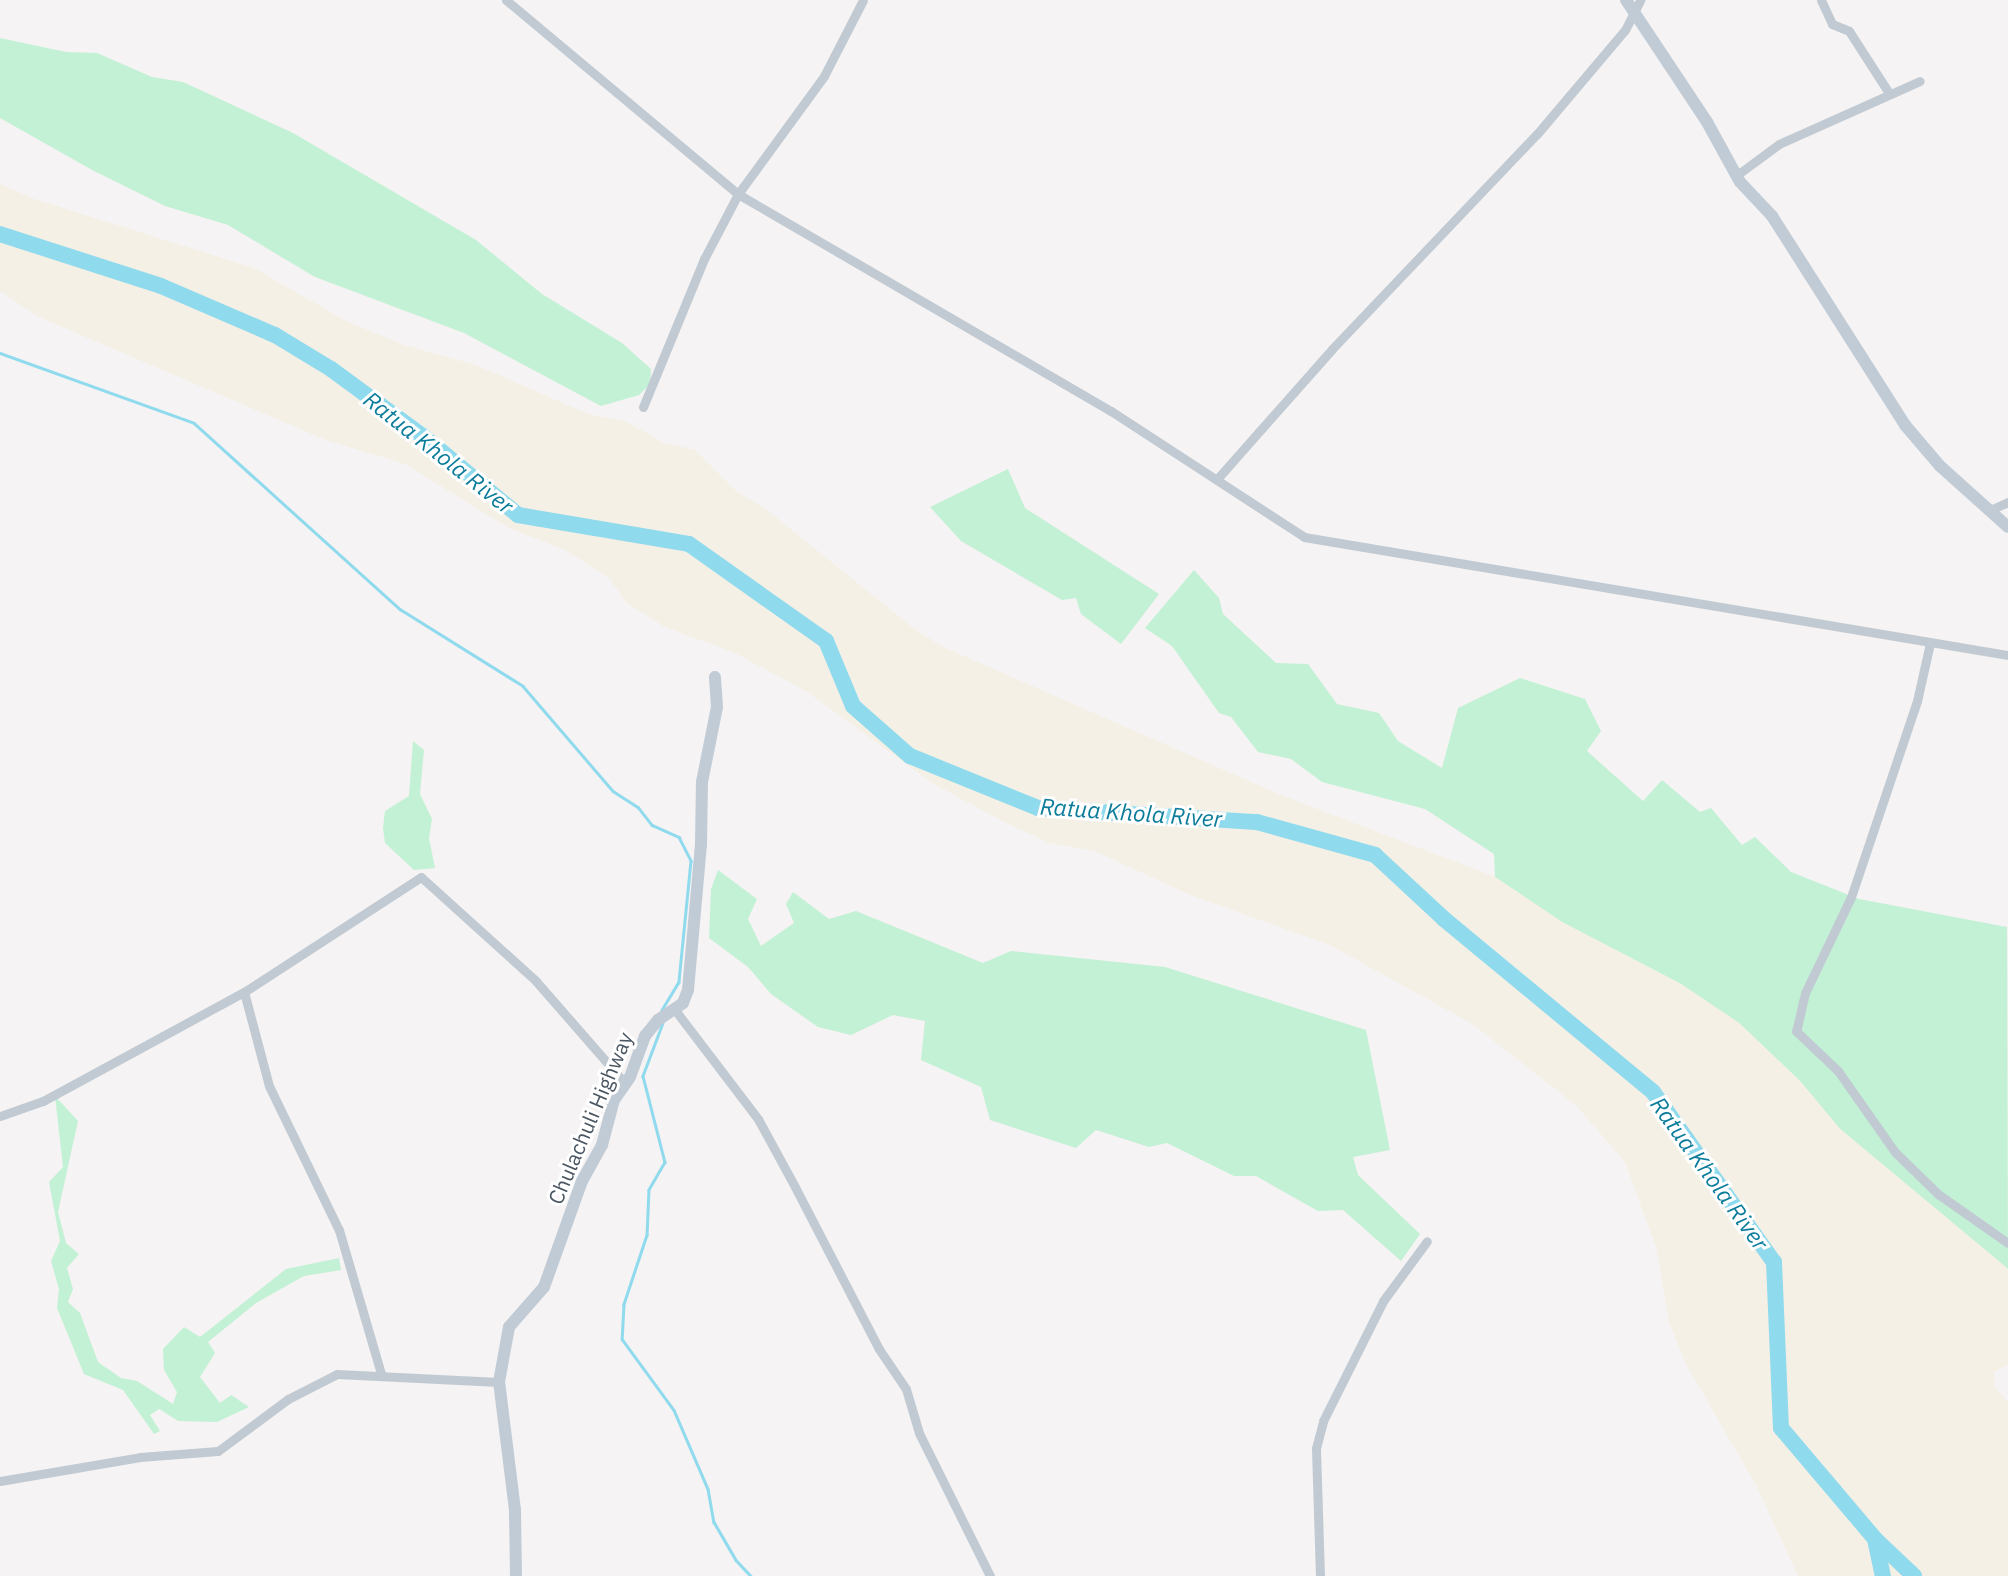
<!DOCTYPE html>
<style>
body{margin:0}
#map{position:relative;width:2008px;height:1576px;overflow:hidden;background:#f5f3f3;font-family:"IBM Plex Sans",sans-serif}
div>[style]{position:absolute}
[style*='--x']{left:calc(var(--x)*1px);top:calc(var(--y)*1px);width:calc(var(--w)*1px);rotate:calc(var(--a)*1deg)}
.green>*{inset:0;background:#c3f1d5}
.sand>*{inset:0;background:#f5f0e5}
.stream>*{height:2.5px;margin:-1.25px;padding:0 1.25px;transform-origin:1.25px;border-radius:1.25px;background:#90daee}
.river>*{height:16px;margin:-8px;padding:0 8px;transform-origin:8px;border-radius:8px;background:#90daee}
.street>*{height:9px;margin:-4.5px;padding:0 4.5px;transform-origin:4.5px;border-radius:4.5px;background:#c1cad2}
.secondary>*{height:12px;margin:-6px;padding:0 6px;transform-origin:6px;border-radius:6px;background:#c1cbd6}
span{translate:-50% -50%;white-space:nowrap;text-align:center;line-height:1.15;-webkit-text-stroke:6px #fff;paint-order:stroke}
.street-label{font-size:21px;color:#4a5661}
.water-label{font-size:23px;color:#0c7c9b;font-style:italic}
</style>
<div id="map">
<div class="green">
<div style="clip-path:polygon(0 38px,66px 52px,97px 53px,152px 77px,183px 82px,293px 133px,476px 240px,542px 294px,622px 343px,651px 369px,650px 384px,639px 395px,601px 406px,464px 333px,315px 277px,228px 225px,165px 206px,94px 171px,0 118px)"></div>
<div style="clip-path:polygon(1008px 469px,1025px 508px,1159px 594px,1121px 644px,1081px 614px,1076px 598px,1062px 600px,961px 541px,930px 507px)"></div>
<div style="clip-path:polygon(1194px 570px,1219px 598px,1223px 614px,1276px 663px,1308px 664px,1337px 704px,1379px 713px,1398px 741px,1442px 768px,1458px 708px,1520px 678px,1585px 699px,1601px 731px,1587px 751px,1643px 801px,1662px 780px,1700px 812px,1711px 808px,1742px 845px,1755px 837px,1791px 872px,1859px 899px,2007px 927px,2008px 1269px,1840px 1129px,1800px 1081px,1739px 1023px,1681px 984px,1562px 922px,1495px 877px,1494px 854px,1425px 809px,1322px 782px,1291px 759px,1258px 752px,1231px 717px,1219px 713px,1172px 646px,1145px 628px)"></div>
<div style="clip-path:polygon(413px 741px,424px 750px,420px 794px,432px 819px,429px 838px,435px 868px,414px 870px,385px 843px,383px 828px,385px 811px,409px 796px)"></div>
<div style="clip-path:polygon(718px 870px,757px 899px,748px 919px,761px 946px,794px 923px,786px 904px,793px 892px,829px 919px,856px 911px,983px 963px,1011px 951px,1165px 967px,1366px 1030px,1390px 1150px,1353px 1157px,1358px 1175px,1420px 1234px,1401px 1261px,1343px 1210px,1318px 1211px,1256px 1176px,1234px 1176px,1167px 1143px,1149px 1147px,1096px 1130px,1076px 1148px,990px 1120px,981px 1087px,921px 1060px,925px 1021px,893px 1015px,851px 1035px,818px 1027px,771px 994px,748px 967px,709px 938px,711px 889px)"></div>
<div style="clip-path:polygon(55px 1096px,78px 1121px,58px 1212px,66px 1243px,79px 1254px,67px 1268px,73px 1289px,68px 1302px,80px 1313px,98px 1362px,121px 1378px,137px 1381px,173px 1404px,177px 1392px,164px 1370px,163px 1349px,184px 1327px,200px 1337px,286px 1269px,339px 1258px,341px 1270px,304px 1276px,256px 1303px,208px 1342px,215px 1353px,200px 1377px,220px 1403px,231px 1395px,249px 1407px,217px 1422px,178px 1421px,159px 1409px,150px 1415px,160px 1431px,154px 1434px,123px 1390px,84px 1374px,57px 1308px,59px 1289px,51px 1261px,60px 1241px,49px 1182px,63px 1167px)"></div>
</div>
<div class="sand">
<div style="clip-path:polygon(0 184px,34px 199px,254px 268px,346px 321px,404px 345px,476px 365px,588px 414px,625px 421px,664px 443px,695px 450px,737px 492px,763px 507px,917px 631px,943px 647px,1281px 795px,1495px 877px,1562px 922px,1681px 984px,1739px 1023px,1800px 1081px,1840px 1129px,2008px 1269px,2008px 1365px,1994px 1372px,1995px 1387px,2008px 1402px,2008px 1576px,1798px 1576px,1757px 1487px,1686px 1364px,1669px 1322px,1656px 1247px,1625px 1162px,1577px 1106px,1471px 1023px,1330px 945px,1188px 894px,1095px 851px,1050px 843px,1006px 823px,934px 784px,806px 691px,733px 652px,665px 627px,627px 603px,609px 578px,565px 550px,509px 528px,405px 464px,326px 440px,39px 317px,0 291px)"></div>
</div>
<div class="stream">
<div style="--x:0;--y:353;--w:206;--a:19.8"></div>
<div style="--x:194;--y:423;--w:278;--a:42.1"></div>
<div style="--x:400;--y:609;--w:145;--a:32"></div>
<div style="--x:523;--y:686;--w:138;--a:49.4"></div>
<div style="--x:613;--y:791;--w:30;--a:33"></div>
<div style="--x:638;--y:807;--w:23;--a:52"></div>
<div style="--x:652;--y:825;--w:30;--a:24"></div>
<div style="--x:679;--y:837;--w:27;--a:63"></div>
<div style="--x:691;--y:861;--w:122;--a:95.7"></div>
<div style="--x:679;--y:982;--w:33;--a:121"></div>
<div style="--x:663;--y:1023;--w:57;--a:110.7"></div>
<div style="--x:643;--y:1076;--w:89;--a:75.7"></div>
<div style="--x:665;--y:1162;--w:32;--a:120"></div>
<div style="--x:649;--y:1190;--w:45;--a:92.5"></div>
<div style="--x:647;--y:1235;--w:73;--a:108.4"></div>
<div style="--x:624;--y:1304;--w:35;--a:93"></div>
<div style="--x:622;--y:1339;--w:88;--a:53.8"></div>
<div style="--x:674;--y:1410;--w:86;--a:66.7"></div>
<div style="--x:708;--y:1489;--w:34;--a:80"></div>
<div style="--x:714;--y:1522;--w:44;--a:59.9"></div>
<div style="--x:736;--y:1560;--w:22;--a:47"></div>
</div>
<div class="river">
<div style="--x:0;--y:234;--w:169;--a:17.9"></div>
<div style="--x:161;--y:286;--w:124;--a:23.3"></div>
<div style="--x:275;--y:335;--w:66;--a:31.3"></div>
<div style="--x:331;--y:369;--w:115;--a:36.2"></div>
<div style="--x:424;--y:437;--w:122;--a:39.7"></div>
<div style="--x:518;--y:515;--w:173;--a:9.6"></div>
<div style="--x:689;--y:544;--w:168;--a:35.3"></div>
<div style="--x:826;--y:641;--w:70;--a:67.4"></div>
<div style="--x:853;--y:706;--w:76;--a:41.3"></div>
<div style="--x:910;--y:756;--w:138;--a:22.1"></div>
<div style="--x:1038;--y:808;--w:219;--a:3.7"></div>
<div style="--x:1257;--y:822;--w:123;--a:15.6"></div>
<div style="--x:1375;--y:855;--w:94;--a:42.8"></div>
<div style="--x:1444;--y:919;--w:271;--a:39.6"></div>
<div style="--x:1653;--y:1092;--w:209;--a:54.6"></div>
<div style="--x:1774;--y:1262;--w:166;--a:87.6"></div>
<div style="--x:1781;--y:1428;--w:145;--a:49.7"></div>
<div style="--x:1875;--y:1539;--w:54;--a:43.5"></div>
<div style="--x:1875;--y:1539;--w:38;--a:78"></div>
</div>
<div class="street">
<div style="--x:506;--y:0;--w:302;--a:39.9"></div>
<div style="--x:738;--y:194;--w:432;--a:30.2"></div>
<div style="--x:1111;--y:411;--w:230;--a:33.1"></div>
<div style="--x:1304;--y:537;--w:714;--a:9.52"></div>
<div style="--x:1821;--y:0;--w:26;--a:65"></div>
<div style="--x:1832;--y:24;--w:18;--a:22"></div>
<div style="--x:1849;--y:31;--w:74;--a:57.2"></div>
<div style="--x:1737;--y:175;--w:52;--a:-36.4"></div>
<div style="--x:1779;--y:144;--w:154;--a:-24.1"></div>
<div style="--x:643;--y:407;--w:160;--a:-67.6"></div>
<div style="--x:704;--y:259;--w:73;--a:-62.4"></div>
<div style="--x:738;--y:194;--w:146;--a:-53.9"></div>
<div style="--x:824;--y:76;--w:85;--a:-62.8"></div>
<div style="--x:1218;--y:478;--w:172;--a:-48.5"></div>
<div style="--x:1332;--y:349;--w:297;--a:-46.4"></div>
<div style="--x:1537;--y:134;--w:136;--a:-49.8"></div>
<div style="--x:1625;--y:30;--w:34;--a:-63"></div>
<div style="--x:1990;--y:510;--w:20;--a:-24"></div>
<div style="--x:1930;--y:643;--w:59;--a:102.6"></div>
<div style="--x:1917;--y:701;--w:207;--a:108.6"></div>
<div style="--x:1851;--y:897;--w:106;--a:115.6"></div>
<div style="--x:1805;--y:993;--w:39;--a:103"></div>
<div style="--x:1796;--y:1031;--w:58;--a:43.6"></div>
<div style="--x:1838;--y:1071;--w:99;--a:54.9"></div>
<div style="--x:1895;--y:1152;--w:60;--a:44.3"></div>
<div style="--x:1938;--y:1194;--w:85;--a:35"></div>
<div style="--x:244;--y:992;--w:97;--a:75.1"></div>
<div style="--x:269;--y:1086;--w:160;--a:64.1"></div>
<div style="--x:339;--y:1230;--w:150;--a:73.7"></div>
<div style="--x:675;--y:1010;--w:137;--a:52.7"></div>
<div style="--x:758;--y:1119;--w:77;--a:61.4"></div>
<div style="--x:795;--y:1187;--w:182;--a:62.6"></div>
<div style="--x:879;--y:1349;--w:48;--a:56"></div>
<div style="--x:906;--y:1389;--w:46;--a:73.5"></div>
<div style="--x:919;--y:1433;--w:160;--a:63.6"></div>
<div style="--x:0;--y:1116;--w:46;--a:-19.2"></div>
<div style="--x:43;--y:1101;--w:229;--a:-28.5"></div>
<div style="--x:244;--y:992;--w:211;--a:-33"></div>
<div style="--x:421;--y:877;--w:154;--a:42.1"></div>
<div style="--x:535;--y:980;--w:137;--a:48.9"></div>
<div style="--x:0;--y:1481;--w:142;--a:-9.7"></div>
<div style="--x:140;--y:1457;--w:78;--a:-4.4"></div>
<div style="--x:218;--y:1451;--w:87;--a:-36.6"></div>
<div style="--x:288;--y:1399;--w:55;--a:-27"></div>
<div style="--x:337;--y:1374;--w:162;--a:2.8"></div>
<div style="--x:1320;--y:1576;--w:128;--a:-91.8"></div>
<div style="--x:1316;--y:1448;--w:28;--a:-75"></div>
<div style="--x:1323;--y:1421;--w:134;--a:-63.4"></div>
<div style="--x:1383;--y:1301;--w:74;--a:-53.7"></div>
</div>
<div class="secondary">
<div style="--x:1626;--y:0;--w:146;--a:56.4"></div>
<div style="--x:1707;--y:122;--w:68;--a:61.2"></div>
<div style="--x:1740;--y:182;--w:47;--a:46.7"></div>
<div style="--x:1772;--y:216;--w:248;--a:57.5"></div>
<div style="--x:1905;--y:425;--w:54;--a:49.5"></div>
<div style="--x:1940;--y:466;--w:91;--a:41.9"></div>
<div style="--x:516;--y:1576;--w:66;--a:-90.9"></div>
<div style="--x:515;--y:1510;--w:129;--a:-97.1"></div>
<div style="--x:499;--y:1382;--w:56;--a:-79.7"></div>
<div style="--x:509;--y:1327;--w:53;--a:-48.8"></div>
<div style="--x:544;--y:1287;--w:113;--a:-70.3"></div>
<div style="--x:582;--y:1181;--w:41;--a:-60.9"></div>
<div style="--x:602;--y:1145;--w:47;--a:-75.1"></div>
<div style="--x:614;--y:1100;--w:28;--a:-55"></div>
<div style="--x:630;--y:1077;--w:44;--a:-69.9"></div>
<div style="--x:645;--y:1036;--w:21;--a:-51"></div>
<div style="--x:658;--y:1020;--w:30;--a:-34"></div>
<div style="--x:683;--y:1003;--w:14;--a:-69"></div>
<div style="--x:688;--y:990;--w:147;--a:-84.9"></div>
<div style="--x:701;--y:844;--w:62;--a:-89.1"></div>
<div style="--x:702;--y:782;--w:76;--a:-78.7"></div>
<div style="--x:717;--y:707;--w:30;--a:-94"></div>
</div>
<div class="street-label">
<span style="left:590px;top:1118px;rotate:-67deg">Chulachuli Highway</span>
</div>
<div class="water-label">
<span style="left:439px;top:452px;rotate:38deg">Ratua Khola River</span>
<span style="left:1131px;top:812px;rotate:4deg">Ratua Khola River</span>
<span style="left:1710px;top:1173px;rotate:54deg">Ratua Khola River</span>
</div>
</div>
